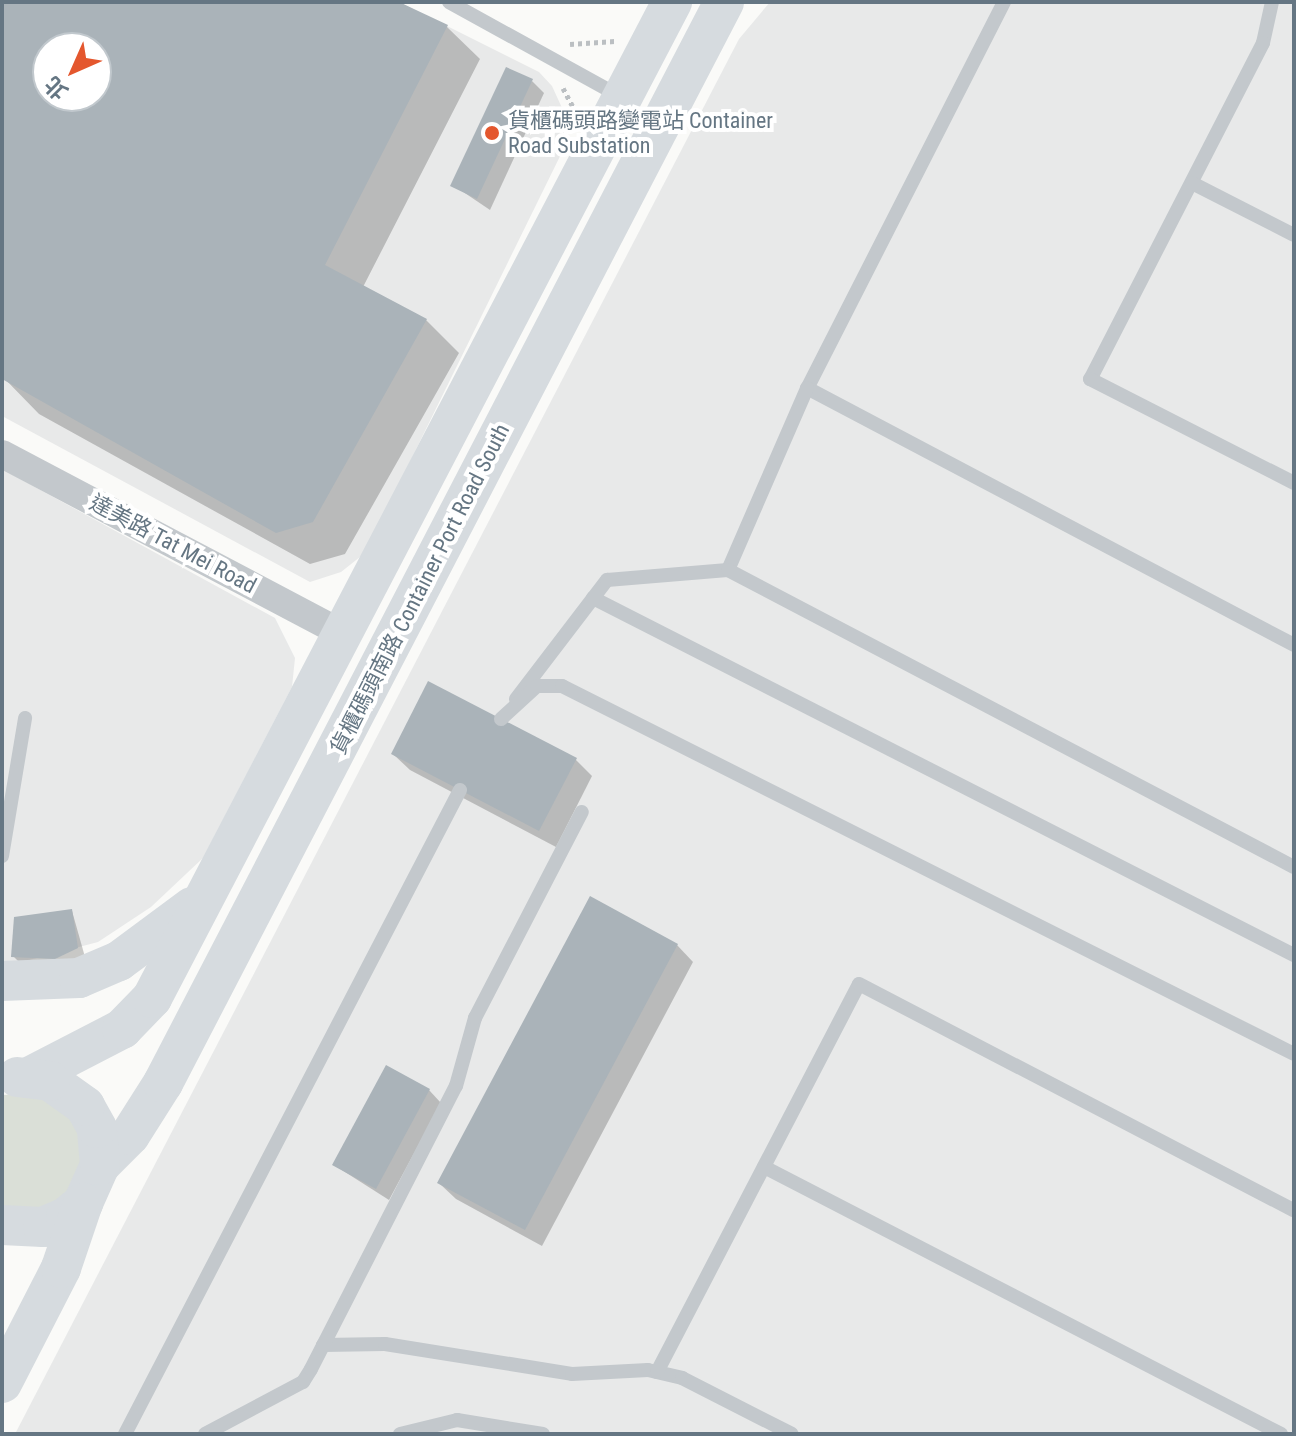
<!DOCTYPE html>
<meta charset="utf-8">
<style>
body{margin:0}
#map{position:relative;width:1296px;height:1436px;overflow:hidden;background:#fafaf8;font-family:"Roboto Condensed","Noto Sans TC",sans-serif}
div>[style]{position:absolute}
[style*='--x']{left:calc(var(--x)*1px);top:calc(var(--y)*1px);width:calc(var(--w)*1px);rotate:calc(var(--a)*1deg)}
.built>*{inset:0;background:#e8e9e9}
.green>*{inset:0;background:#dadfd7}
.shadow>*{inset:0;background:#0003}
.building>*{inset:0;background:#aab3b9}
.path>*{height:5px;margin-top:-2.5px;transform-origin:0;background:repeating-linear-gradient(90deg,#bbbfc2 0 4px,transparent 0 8px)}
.lane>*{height:14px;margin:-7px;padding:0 7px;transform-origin:7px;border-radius:7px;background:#c3c8cc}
.street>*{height:28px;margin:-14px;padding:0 14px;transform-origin:14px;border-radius:14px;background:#c3c8cc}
.secondary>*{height:40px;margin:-20px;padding:0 20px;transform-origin:20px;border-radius:20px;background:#d6dbdf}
.dots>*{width:22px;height:22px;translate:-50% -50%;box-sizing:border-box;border:4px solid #fff;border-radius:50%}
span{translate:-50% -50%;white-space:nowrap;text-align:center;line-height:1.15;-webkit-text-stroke:8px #fff;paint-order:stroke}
.poi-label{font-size:22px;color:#657683}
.left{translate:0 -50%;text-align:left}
.street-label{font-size:22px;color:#657683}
.frame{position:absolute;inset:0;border:4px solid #657683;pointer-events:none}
.north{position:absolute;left:32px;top:32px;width:80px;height:80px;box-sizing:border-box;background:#fff;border:2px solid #c1c8cd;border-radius:50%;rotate:225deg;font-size:22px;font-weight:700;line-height:32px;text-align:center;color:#657683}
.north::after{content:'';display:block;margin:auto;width:28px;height:36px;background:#e4572e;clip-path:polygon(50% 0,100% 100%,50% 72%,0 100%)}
</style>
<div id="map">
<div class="built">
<div style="clip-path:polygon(evenodd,2px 2px,399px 2px,539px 72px,552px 86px,568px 121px,567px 142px,365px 553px,341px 572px,310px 582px,2px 416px,2px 2px,48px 48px,96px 48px,96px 96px,48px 96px,48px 48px)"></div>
<div style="clip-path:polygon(770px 2px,1294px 2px,1294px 1434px,15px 1434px,739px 39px)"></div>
<div style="clip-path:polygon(2px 469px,275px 618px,295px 658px,292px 687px,203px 858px,151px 907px,98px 942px,14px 964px,2px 960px)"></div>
</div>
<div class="green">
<div style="clip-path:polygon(37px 1093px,71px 1113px,86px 1149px,74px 1189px,39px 1213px,2px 1210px,2px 1095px)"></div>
</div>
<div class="shadow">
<div style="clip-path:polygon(evenodd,2px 2px,399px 2px,447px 27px,480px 59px,363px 287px,426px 320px,459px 353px,345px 554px,310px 564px,39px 414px,2px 376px,2px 2px,48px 48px,96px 48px,96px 96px,48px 96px,48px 48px)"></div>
<div style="clip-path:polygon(532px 81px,544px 93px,490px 210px,453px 185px)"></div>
<div style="clip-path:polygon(393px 754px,576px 760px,592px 776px,556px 847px,410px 770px)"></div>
<div style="clip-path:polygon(72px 911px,85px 957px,64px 966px,21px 964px,13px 956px)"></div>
<div style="clip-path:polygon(677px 945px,693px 962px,542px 1246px,456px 1199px,439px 1183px)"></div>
<div style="clip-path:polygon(429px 1090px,441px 1103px,389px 1200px,334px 1165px)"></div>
</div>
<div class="building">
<div style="clip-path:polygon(evenodd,2px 2px,399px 2px,448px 25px,325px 265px,427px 319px,313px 522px,276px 533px,2px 379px,2px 2px,48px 48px,96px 48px,96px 96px,48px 96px,48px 48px)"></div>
<div style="clip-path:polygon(506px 67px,533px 79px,477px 199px,450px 186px)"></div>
<div style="clip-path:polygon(428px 681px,577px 758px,539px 831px,391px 754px)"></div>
<div style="clip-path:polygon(590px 896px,678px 944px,525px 1230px,437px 1183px)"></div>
<div style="clip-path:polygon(72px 909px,78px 948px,55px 959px,11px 957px,14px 917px)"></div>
<div style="clip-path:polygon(386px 1065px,430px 1089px,376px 1189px,332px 1165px)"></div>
</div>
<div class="path">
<div style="--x:570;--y:44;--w:45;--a:-3.8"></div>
<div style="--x:563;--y:88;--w:30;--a:62"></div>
</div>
<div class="lane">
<div style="--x:449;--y:2;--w:196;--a:28.9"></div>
<div style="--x:1004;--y:2;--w:433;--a:117"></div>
<div style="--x:807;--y:388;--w:551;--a:27.82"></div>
<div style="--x:1272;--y:2;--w:42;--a:102.4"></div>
<div style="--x:1263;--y:43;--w:378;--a:117.2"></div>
<div style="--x:1090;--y:379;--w:229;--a:27"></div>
<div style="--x:1192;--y:183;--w:114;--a:27"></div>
<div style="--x:728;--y:570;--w:198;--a:-66.5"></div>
<div style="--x:593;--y:598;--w:787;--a:26.99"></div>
<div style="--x:516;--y:699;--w:150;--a:-52.6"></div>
<div style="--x:607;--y:580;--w:121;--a:-4.7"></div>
<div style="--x:728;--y:570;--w:639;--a:27.69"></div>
<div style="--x:501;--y:719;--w:49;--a:-42.5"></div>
<div style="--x:537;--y:686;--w:25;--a:0"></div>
<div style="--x:562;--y:686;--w:819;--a:26.69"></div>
<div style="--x:2;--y:856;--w:140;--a:-80.5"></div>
<div style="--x:764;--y:1167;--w:582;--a:27.31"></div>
<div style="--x:323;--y:1345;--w:62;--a:-0.9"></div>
<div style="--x:385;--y:1344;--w:189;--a:9.1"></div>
<div style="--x:572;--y:1374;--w:76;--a:-3"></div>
<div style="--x:648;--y:1370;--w:35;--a:13"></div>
<div style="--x:682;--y:1378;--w:123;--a:27"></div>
<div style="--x:657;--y:1372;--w:437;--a:-62.5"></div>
<div style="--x:859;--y:984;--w:490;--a:27.5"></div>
<div style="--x:125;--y:1434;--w:726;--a:-62.52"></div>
<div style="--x:205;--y:1434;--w:111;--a:-28"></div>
<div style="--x:303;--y:1382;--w:15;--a:-58"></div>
<div style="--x:311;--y:1369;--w:318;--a:-62.9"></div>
<div style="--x:456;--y:1086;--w:71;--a:-74.4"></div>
<div style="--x:475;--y:1018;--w:232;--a:-62.6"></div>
<div style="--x:400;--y:1434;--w:59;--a:-13.8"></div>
<div style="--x:457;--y:1420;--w:87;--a:9.2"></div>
</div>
<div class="street">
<div style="--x:2;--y:454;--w:386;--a:27.8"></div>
</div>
<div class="secondary">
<div style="--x:2;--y:981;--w:77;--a:-2.2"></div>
<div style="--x:79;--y:978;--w:43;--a:-23"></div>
<div style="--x:119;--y:961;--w:91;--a:-36.5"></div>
<div style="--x:29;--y:1077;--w:105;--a:-27.3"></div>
<div style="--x:122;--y:1029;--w:43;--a:-45.9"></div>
<div style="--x:152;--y:998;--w:1124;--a:-62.43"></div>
<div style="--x:100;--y:1165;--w:42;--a:-45"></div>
<div style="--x:130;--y:1135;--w:62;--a:-57.6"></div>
<div style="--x:163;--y:1083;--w:1218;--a:-62.57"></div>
<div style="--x:2;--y:1225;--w:41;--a:2.8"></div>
<div style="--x:43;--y:1227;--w:25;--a:-23"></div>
<div style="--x:66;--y:1217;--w:22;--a:-39"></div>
<div style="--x:83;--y:1203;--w:42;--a:-65.9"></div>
<div style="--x:100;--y:1165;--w:37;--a:-95"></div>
<div style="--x:97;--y:1128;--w:25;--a:-119"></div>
<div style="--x:85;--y:1106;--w:43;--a:-144.5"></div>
<div style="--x:50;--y:1081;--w:33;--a:-173"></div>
<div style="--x:2;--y:1383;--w:129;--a:-62.8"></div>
<div style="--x:61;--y:1268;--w:69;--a:-71.3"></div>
</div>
<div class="dots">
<div style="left:492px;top:133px;background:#e4572e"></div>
</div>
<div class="poi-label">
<span class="left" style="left:508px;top:133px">貨櫃碼頭路變電站 Container<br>Road Substation</span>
</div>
<div class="street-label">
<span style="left:173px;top:544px;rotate:28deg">達美路 Tat Mei Road</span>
<span style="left:420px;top:589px;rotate:-63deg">貨櫃碼頭南路 Container Port Road South</span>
</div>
<div class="frame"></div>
<div class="north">北</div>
</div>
